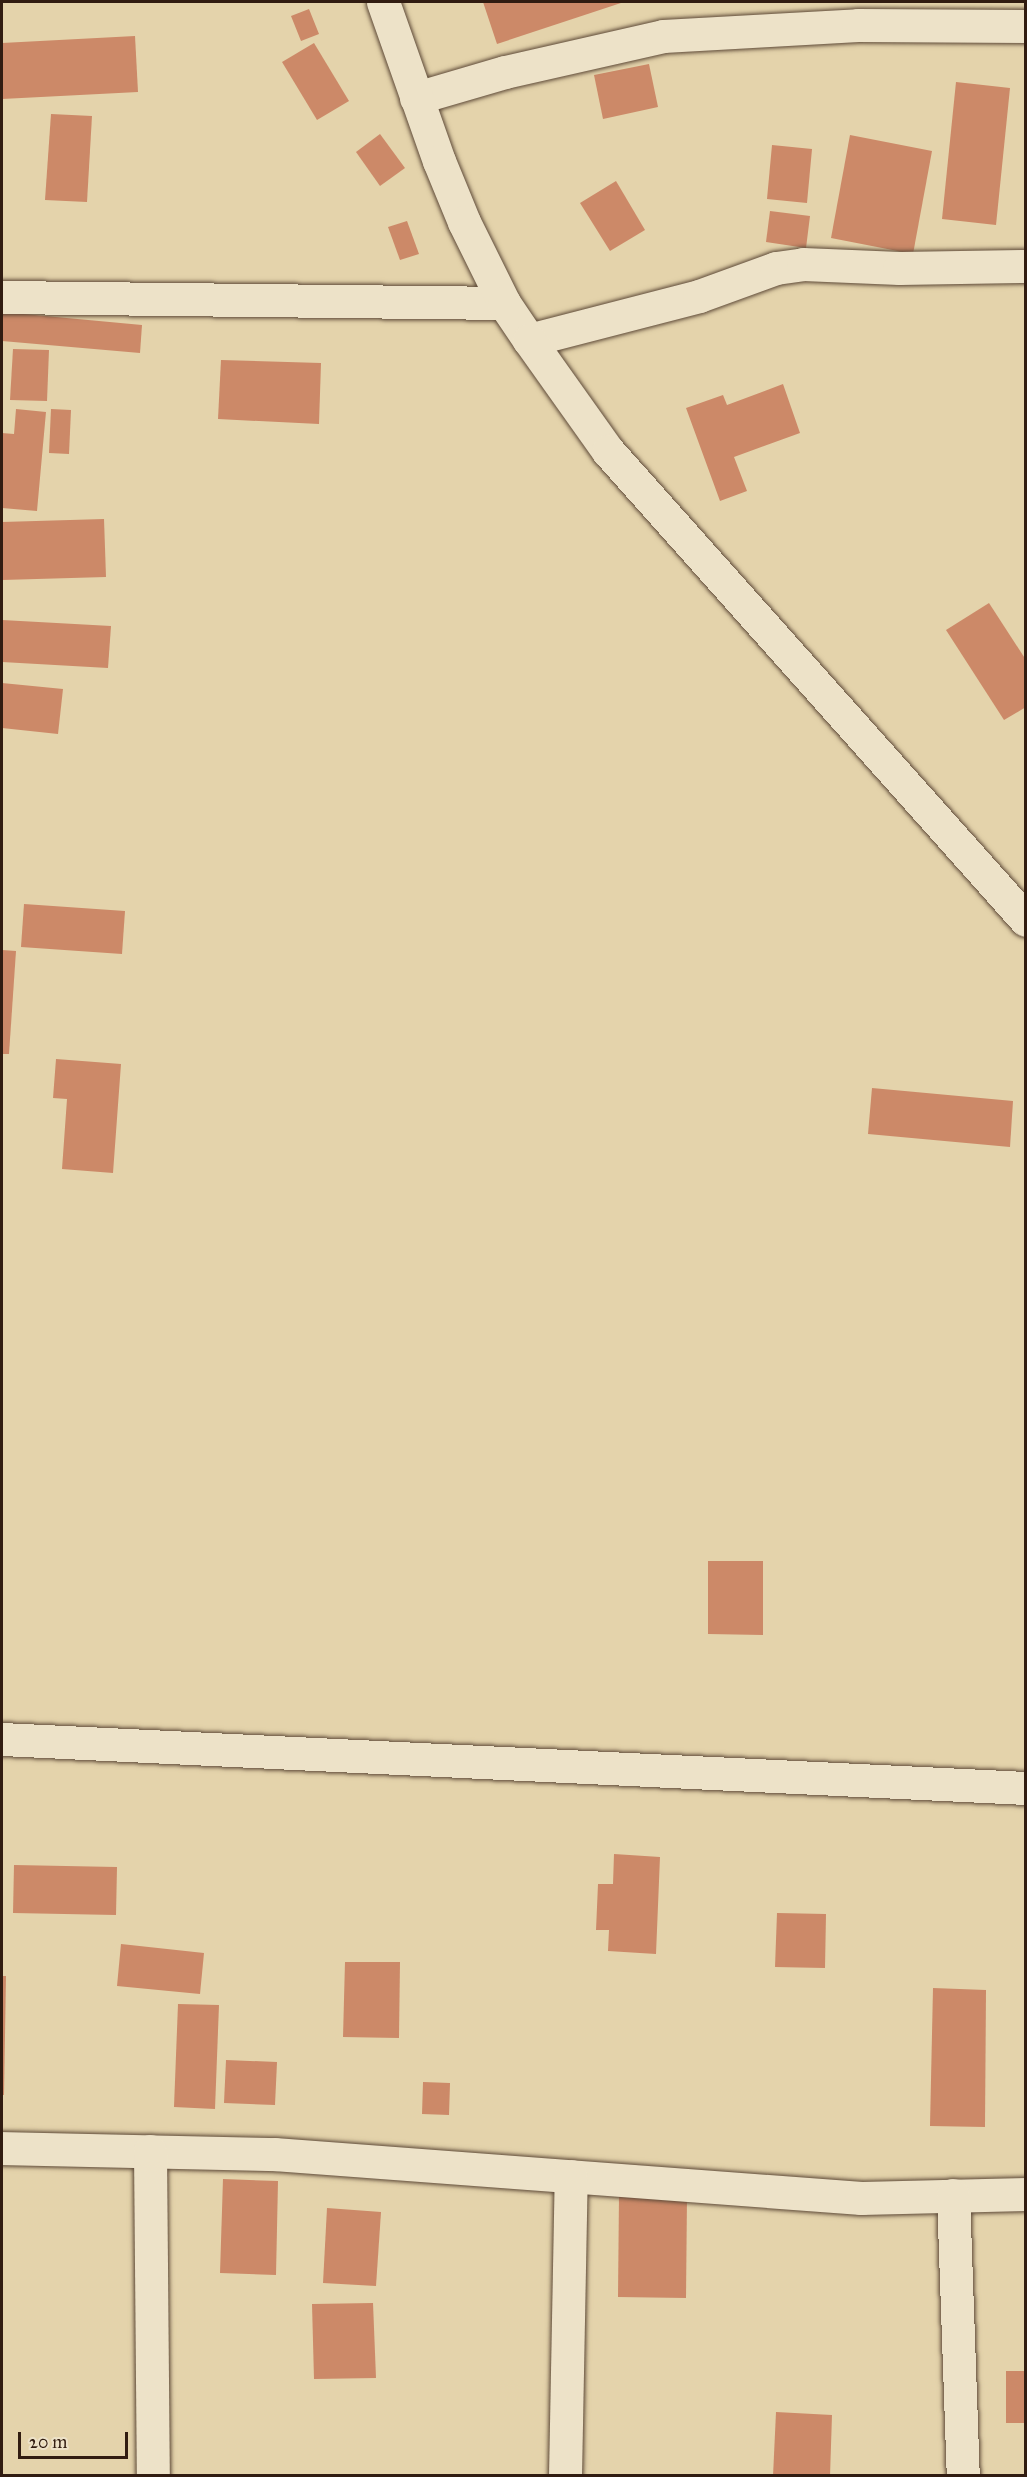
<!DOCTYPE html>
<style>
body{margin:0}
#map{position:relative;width:1027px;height:2477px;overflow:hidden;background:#e4d3ab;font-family:"IM FELL Great Primer",serif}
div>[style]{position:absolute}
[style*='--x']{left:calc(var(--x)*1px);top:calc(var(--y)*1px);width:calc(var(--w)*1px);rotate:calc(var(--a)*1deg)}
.building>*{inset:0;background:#cc8968}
.roads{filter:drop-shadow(0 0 2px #5e4a38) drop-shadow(0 0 2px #5e4a38)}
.street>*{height:33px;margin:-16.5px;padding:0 16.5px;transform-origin:16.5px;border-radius:16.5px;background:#ede2c8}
.secondary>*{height:33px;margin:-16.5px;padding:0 16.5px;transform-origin:16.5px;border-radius:16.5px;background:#ede2c8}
span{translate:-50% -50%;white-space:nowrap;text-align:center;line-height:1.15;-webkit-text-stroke:6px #ede2c8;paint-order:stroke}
.frame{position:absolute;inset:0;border:3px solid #311c11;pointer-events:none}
.scale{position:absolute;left:18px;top:2432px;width:110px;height:27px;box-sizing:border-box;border:3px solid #311c11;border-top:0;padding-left:8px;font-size:18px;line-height:21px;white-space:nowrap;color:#311c11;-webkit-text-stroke:4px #ede2c8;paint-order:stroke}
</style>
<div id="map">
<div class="building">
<div style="clip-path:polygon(483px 2px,624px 2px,497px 44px)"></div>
<div style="clip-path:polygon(309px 9px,319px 34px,301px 41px,291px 16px)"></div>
<div style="clip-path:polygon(135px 36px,138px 92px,2px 99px,2px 43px)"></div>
<div style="clip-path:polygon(314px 43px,349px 101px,317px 120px,282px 62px)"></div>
<div style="clip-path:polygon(649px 64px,658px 107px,603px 119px,594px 75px)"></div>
<div style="clip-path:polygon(956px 82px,1010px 88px,996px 225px,942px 219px)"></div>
<div style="clip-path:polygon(51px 114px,92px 116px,87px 202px,45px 200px)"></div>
<div style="clip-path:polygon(380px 134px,405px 168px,380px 186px,356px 152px)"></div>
<div style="clip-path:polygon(850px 135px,932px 151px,913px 254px,831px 238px)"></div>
<div style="clip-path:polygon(772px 145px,812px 149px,807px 203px,767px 199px)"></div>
<div style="clip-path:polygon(616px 181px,645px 230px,610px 251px,580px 203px)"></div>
<div style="clip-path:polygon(770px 211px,810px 216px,806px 248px,766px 242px)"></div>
<div style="clip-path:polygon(407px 221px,419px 254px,400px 260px,388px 227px)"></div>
<div style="clip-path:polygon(2px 312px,142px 325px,140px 353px,2px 341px)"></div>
<div style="clip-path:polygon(13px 349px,49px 350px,47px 401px,10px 400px)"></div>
<div style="clip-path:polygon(221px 360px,321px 363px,319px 424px,218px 419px)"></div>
<div style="clip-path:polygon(783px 384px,800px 433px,734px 457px,747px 491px,720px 501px,686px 408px,723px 395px,727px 405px)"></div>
<div style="clip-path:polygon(16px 409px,46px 412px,37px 511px,2px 508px,2px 433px,14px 434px)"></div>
<div style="clip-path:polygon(51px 409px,71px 410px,69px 454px,49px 453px)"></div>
<div style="clip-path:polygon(104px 519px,106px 577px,2px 580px,2px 522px)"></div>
<div style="clip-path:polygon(989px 603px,1026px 660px,1026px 707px,1004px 720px,946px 630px)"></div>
<div style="clip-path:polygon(2px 620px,111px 626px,108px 668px,2px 662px)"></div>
<div style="clip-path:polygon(2px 683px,63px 689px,58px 734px,2px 728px)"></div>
<div style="clip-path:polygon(24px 904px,125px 911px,122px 954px,21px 947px)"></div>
<div style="clip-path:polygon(2px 950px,16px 951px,9px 1054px,2px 1054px)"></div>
<div style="clip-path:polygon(56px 1059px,121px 1064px,113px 1173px,62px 1169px,67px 1099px,53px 1098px)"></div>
<div style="clip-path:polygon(872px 1088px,1013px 1101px,1010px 1147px,868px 1134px)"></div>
<div style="clip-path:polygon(708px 1561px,763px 1561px,763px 1635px,708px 1634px)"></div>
<div style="clip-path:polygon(614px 1854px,660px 1857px,656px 1954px,608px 1951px,609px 1930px,596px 1930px,598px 1884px,613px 1884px)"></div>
<div style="clip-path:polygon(14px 1865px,117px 1867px,116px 1915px,13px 1913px)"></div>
<div style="clip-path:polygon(777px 1913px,826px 1914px,825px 1968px,775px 1967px)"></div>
<div style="clip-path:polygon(121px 1944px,204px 1953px,200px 1994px,117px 1986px)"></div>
<div style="clip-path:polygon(345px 1962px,400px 1962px,399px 2038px,343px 2037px)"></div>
<div style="clip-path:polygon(2px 1976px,6px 1976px,4px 2095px,2px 2095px)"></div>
<div style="clip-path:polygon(933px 1988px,986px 1990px,985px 2127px,930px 2126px)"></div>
<div style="clip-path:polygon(178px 2004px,219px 2005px,215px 2109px,174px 2107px)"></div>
<div style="clip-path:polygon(226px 2060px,277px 2062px,275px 2105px,224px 2103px)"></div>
<div style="clip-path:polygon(423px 2082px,450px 2083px,449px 2115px,422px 2114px)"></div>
<div style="clip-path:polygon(223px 2179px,278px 2181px,276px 2275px,220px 2273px)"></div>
<div style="clip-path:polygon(619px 2196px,687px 2197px,686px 2298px,618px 2297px)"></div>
<div style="clip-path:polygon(327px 2208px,381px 2212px,376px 2286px,323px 2283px)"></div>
<div style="clip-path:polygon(373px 2303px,376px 2378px,314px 2379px,312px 2304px)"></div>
<div style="clip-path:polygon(1006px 2371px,1026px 2371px,1026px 2423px,1006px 2423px)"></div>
<div style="clip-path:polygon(776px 2412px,832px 2415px,830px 2476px,773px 2476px)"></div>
</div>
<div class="roads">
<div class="street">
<div style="--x:416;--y:98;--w:93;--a:-16.3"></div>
<div style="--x:505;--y:72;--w:162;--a:-12.8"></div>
<div style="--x:663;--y:36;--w:195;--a:-3.2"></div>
<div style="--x:858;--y:25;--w:168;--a:0.3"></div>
<div style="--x:2;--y:297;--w:502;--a:0.68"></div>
<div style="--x:529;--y:340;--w:176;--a:-14.5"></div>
<div style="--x:699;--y:296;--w:82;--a:-20"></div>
<div style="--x:776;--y:268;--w:27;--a:-8"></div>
<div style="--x:803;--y:264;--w:96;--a:2.4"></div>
<div style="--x:899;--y:268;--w:127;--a:-0.9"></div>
<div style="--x:2;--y:1739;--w:1025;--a:2.74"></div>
<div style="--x:2;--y:2148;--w:272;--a:1.3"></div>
<div style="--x:274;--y:2154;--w:589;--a:4.29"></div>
<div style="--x:861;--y:2198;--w:165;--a:-1.4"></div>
<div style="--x:150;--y:2151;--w:325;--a:89.5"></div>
<div style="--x:953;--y:2195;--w:281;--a:88"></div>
<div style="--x:565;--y:2476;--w:300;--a:-88.9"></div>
</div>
<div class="secondary">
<div style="--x:383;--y:2;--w:169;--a:70.6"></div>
<div style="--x:439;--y:161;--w:66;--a:67.7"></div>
<div style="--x:464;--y:222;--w:90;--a:63.7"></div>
<div style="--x:504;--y:303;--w:45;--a:56"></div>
<div style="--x:529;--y:340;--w:136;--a:54.6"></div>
<div style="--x:608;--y:451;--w:628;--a:48.29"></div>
</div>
</div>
<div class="frame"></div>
<div class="scale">20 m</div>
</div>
